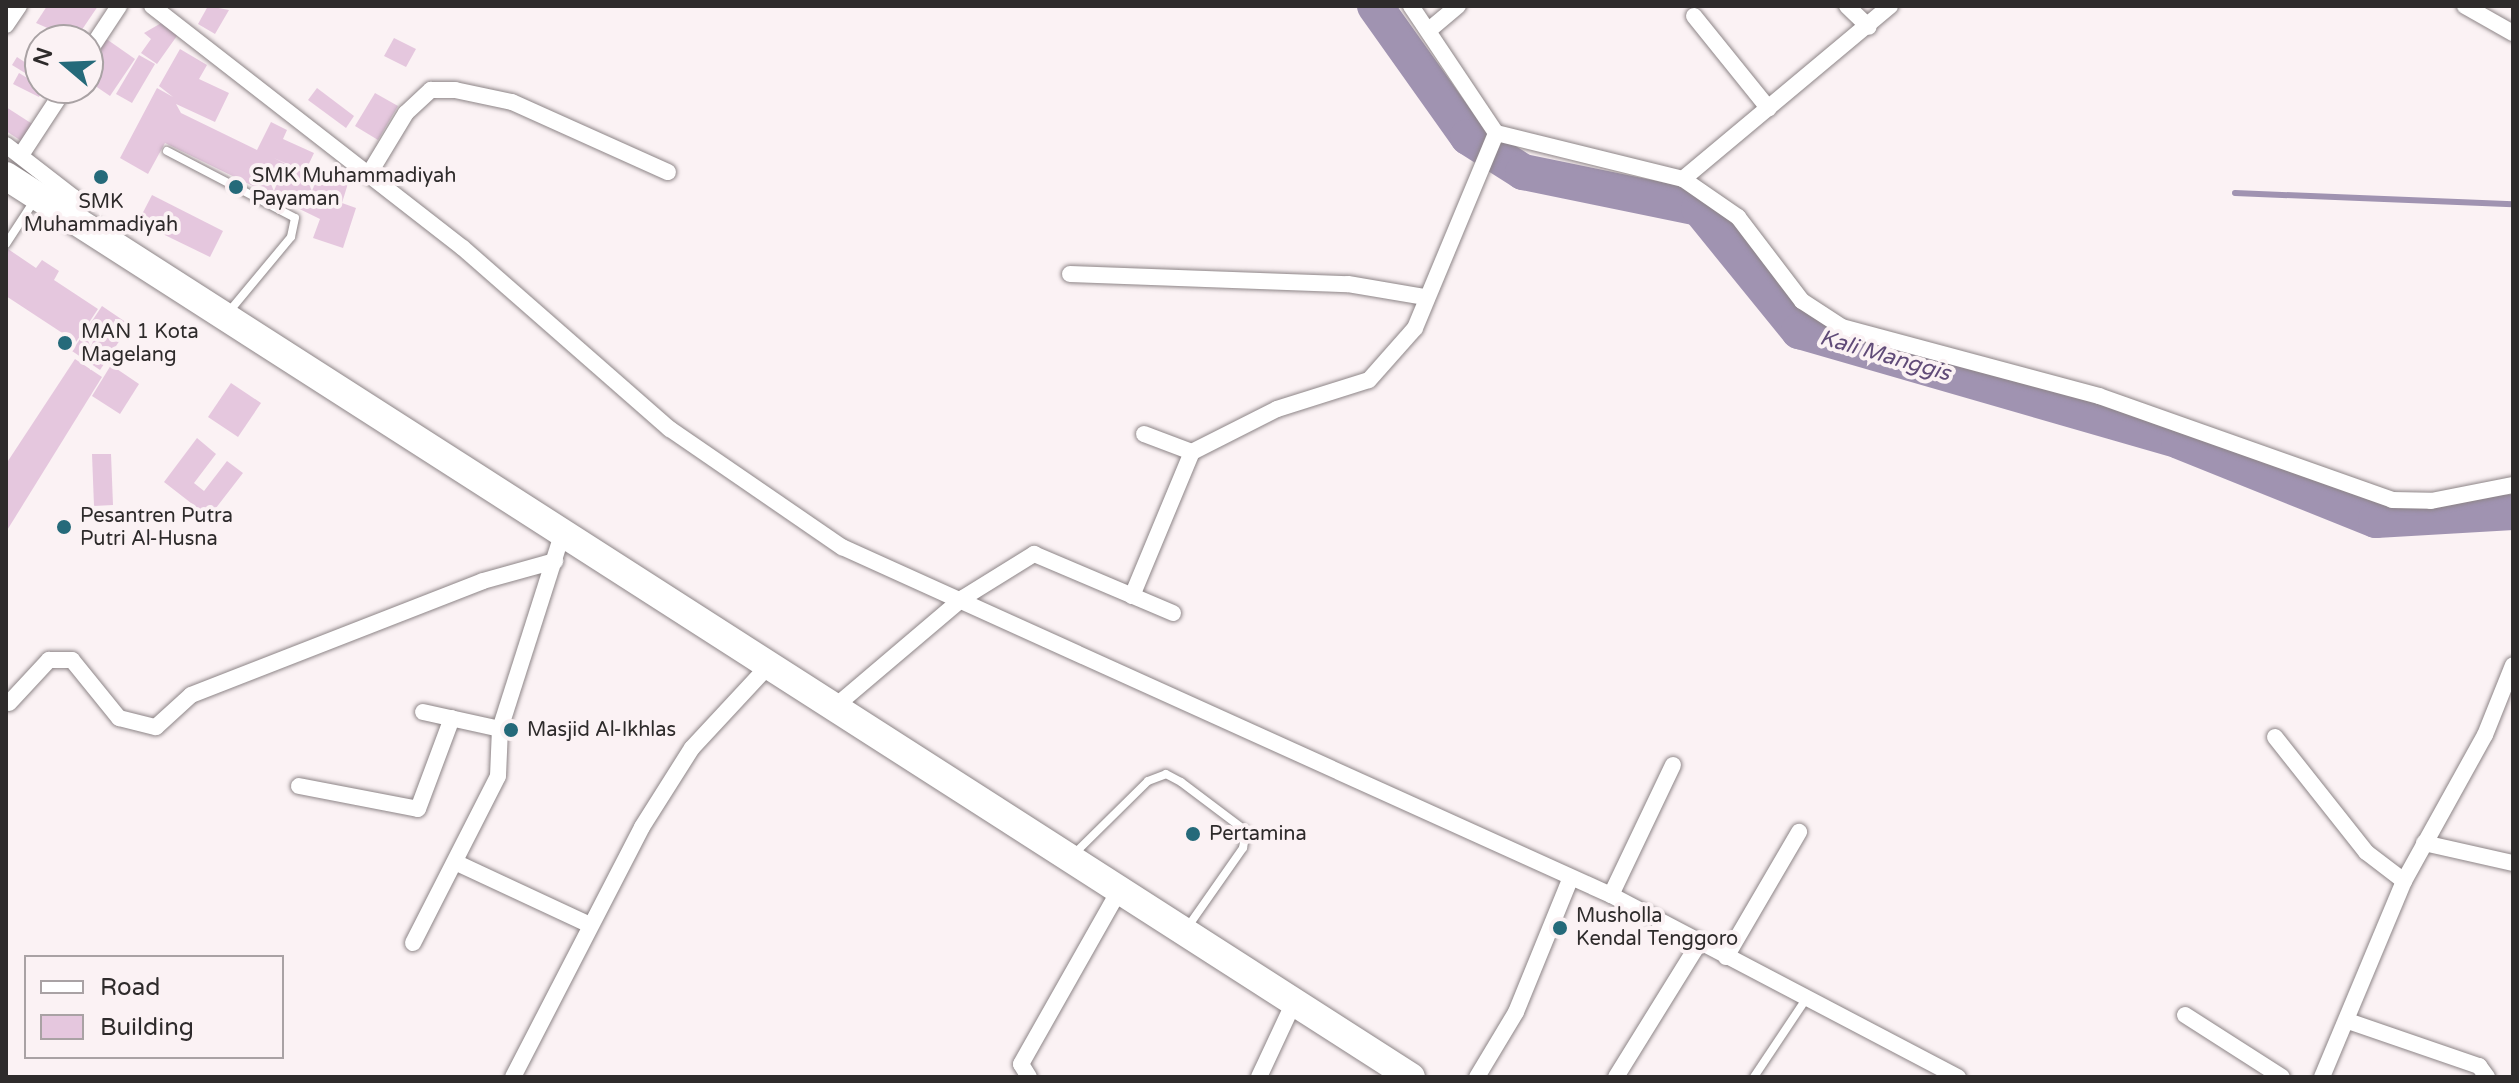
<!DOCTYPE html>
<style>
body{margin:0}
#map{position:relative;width:2519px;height:1083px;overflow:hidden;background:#fbf2f4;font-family:"Varela Round",sans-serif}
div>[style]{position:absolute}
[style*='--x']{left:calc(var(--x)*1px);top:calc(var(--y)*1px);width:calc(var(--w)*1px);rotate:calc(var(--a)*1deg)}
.stream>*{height:6px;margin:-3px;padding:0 3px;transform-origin:3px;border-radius:3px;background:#a093b1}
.river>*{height:36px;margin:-18px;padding:0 18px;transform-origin:18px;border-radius:18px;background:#a093b1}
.building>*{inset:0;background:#e5c7de}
.roads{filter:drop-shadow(0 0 2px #8d8587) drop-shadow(0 0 2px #8d8587)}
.service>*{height:8px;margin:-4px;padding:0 4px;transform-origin:4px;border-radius:4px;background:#fff}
.minor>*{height:16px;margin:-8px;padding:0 8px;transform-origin:8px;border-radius:8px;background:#fff}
.trunk>*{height:28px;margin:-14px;padding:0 14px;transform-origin:14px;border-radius:14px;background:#fff}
.dots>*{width:22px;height:22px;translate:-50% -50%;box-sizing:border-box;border:4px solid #fbf2f4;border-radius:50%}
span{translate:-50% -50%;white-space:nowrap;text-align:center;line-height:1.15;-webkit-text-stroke:8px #fbf2f4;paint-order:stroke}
.poi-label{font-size:20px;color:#2e2b2b}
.left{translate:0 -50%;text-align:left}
.water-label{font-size:22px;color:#604b78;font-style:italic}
.frame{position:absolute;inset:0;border:8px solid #2e2b2b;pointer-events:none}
.legend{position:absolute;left:24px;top:955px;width:260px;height:104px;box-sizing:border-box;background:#fbf2f4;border:2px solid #a9a2a4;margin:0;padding:10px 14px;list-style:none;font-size:24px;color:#2e2b2b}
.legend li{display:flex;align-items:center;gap:16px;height:40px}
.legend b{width:40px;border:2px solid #a9a2a4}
.north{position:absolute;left:24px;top:24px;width:80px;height:80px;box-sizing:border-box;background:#fbf2f4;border:2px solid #a9a2a4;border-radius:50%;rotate:289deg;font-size:22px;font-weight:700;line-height:32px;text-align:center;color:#2e2b2b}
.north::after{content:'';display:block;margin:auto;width:28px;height:36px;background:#256a7a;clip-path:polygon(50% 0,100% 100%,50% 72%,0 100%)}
</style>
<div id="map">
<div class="stream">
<div style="--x:2235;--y:193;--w:278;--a:2.3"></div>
</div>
<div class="river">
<div style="--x:1375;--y:6;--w:161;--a:54.6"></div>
<div style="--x:1468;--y:137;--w:65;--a:32.5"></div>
<div style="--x:1523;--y:172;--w:180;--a:11.6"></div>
<div style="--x:1699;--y:208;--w:159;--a:50.9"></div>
<div style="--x:1799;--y:331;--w:396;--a:16.1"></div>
<div style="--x:2179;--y:441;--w:212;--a:21.9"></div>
<div style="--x:2376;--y:520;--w:137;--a:-3.3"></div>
</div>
<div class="building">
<div style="clip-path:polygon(47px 6px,98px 6px,75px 40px,36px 23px)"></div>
<div style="clip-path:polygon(208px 6px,229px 10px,215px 34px,198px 24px)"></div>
<div style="clip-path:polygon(163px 22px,179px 33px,157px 64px,141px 53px,151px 39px,144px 33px)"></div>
<div style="clip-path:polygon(105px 38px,135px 59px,110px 96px,88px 81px,88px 63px)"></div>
<div style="clip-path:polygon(394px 38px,416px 49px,406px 67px,384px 56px)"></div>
<div style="clip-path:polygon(180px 49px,207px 65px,199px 79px,229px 93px,215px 122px,176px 104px,181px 113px,257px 150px,271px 122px,287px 130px,283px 139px,314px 153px,305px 172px,274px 158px,328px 185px,332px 174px,349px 180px,342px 203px,356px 208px,343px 248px,313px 238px,320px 219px,165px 143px,148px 174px,120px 158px,157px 88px,173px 97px,159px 86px)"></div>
<div style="clip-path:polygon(139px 55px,155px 64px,132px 103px,116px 94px)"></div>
<div style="clip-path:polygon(17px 57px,35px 69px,30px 76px,12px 65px)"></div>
<div style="clip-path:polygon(19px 73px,44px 88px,39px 97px,13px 84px)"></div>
<div style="clip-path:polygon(317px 88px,354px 116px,346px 128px,308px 100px)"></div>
<div style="clip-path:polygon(375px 93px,398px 106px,378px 140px,355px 126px)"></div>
<div style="clip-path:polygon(6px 107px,37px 127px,26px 144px,6px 131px)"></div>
<div style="clip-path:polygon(152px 195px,223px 231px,210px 257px,138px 222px)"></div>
<div style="clip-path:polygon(8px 249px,36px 268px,42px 260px,59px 271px,54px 280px,98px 309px,76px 342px,6px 296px)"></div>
<div style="clip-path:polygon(102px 306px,130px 325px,100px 370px,72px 351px)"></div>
<div style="clip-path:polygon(75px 359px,102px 377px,6px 532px,6px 464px)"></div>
<div style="clip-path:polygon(111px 365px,139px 384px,120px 414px,92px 396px)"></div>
<div style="clip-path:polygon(231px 383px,261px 403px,238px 437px,208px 417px)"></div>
<div style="clip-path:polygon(197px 438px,216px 454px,194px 483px,204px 491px,227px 461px,243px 473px,209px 517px,164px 482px)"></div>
<div style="clip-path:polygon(92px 454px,111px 454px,113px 505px,94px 506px)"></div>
</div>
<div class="roads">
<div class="service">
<div style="--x:167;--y:151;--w:144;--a:27.6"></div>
<div style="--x:295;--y:218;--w:19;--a:102"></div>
<div style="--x:291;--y:237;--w:99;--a:129.7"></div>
<div style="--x:6;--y:244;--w:51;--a:-56.9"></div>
<div style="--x:1073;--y:855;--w:105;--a:-44.6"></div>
<div style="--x:1148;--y:781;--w:19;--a:-21"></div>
<div style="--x:1166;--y:774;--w:17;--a:28"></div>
<div style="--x:1181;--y:782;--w:81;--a:37"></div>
<div style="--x:1246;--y:831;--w:17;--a:100"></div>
<div style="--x:1243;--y:848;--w:98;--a:125"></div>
<div style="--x:1754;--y:1077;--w:94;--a:-56.3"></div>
</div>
<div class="minor">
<div style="--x:152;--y:6;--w:394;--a:37.9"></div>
<div style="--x:463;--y:248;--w:275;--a:41.2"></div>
<div style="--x:670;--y:429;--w:209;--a:34.5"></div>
<div style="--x:842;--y:547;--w:844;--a:24.35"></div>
<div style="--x:1611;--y:895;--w:392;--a:27.7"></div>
<div style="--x:1411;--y:6;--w:153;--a:56.2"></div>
<div style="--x:1496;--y:133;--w:193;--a:13.8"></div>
<div style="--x:1683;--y:179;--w:270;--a:-39.9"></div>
<div style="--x:1847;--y:6;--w:30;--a:44"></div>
<div style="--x:2465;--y:6;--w:55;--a:29.4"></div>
<div style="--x:1694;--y:16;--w:119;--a:51.1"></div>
<div style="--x:6;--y:25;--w:23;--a:-56"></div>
<div style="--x:1429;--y:30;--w:38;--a:-40"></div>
<div style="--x:88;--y:53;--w:56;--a:-56.6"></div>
<div style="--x:6;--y:145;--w:85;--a:37.8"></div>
<div style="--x:73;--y:197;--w:21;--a:104"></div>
<div style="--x:21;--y:155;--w:80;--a:-56.7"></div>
<div style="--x:369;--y:174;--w:71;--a:-58.8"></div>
<div style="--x:406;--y:113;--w:34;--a:-43"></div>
<div style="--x:431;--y:90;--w:24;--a:0"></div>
<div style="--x:455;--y:90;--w:58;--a:11.9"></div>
<div style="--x:512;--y:102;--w:171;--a:24.2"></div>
<div style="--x:1683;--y:179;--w:67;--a:34.6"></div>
<div style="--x:1738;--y:217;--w:106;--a:52.7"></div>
<div style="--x:1802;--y:301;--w:48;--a:33"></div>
<div style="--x:1842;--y:327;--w:266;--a:15"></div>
<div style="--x:2099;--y:396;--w:311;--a:19.5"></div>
<div style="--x:2392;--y:500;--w:39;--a:1"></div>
<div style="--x:2431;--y:501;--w:84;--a:-11"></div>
<div style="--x:1070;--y:274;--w:278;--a:2.1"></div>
<div style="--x:1348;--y:284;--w:77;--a:9.7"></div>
<div style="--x:1144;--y:434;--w:51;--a:20.6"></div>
<div style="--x:1192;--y:452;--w:95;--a:-26.8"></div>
<div style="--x:1277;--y:409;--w:96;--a:-17.5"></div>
<div style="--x:1369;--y:380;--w:69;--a:-48.5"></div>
<div style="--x:1415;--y:328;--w:211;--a:-67.4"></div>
<div style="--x:1132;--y:596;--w:156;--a:-67.4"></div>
<div style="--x:9;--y:703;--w:59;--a:-47.1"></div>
<div style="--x:49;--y:660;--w:23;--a:0"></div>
<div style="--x:72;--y:660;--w:75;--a:51"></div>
<div style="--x:119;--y:718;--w:38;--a:14"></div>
<div style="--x:156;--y:727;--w:47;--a:-42.4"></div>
<div style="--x:191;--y:695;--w:313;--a:-21.3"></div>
<div style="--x:483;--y:581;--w:75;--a:-15.5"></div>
<div style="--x:838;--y:704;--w:164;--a:-40.3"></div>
<div style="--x:963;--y:598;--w:84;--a:-31.8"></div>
<div style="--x:1034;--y:554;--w:151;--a:23"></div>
<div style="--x:423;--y:712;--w:79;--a:12.4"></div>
<div style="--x:2275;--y:737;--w:147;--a:51.6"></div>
<div style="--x:2366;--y:852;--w:48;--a:37.3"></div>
<div style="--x:299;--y:786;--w:121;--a:10.9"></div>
<div style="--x:418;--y:809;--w:97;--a:-69.5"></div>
<div style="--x:2424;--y:843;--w:91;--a:12.7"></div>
<div style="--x:457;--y:863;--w:145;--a:25"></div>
<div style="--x:1611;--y:895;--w:144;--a:-64.5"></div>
<div style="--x:413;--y:943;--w:187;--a:-63"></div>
<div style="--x:498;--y:776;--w:47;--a:-87.6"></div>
<div style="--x:500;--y:729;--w:208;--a:-72.3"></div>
<div style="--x:1726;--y:957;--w:145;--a:-59.7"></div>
<div style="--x:2185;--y:1015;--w:115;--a:32.6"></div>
<div style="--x:2348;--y:1021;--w:139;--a:19"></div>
<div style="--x:2479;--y:1066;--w:14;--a:54"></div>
<div style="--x:513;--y:1077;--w:281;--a:-62.7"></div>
<div style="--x:642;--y:827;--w:93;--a:-57.7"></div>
<div style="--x:692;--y:748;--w:113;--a:-47.1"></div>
<div style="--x:1029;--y:1077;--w:15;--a:-122"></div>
<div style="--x:1021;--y:1064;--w:199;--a:-60.5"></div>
<div style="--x:1259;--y:1077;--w:83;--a:-65"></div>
<div style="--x:1477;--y:1077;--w:76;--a:-59"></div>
<div style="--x:1516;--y:1012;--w:140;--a:-67.8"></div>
<div style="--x:1616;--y:1077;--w:155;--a:-58.2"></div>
<div style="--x:2322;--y:1077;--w:212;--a:-67.3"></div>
<div style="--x:2404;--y:881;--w:167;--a:-61"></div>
<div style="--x:2485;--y:735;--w:75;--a:-68.2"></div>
</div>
<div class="trunk">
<div style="--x:6;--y:176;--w:1669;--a:32.67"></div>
</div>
</div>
<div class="dots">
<div style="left:101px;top:177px;background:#256a7a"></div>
<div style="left:236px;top:187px;background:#256a7a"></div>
<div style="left:65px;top:343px;background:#256a7a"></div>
<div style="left:64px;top:527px;background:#256a7a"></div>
<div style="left:511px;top:730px;background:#256a7a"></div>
<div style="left:1193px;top:834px;background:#256a7a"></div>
<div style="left:1560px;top:928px;background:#256a7a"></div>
</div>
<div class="poi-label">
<span class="left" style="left:252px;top:188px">SMK Muhammadiyah<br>Payaman</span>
<span style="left:101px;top:214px">SMK<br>Muhammadiyah</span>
<span class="left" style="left:81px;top:344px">MAN 1 Kota<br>Magelang</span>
<span class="left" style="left:80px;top:528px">Pesantren Putra<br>Putri Al-Husna</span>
<span class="left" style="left:527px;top:730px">Masjid Al-Ikhlas</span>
<span class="left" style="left:1209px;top:834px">Pertamina</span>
<span class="left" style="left:1576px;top:928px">Musholla<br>Kendal Tenggoro</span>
</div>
<div class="water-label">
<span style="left:1885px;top:356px;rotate:16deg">Kali Manggis</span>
</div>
<div class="frame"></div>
<ul class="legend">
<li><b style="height:10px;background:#fff"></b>Road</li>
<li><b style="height:22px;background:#e5c7de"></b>Building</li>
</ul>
<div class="north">N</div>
</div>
